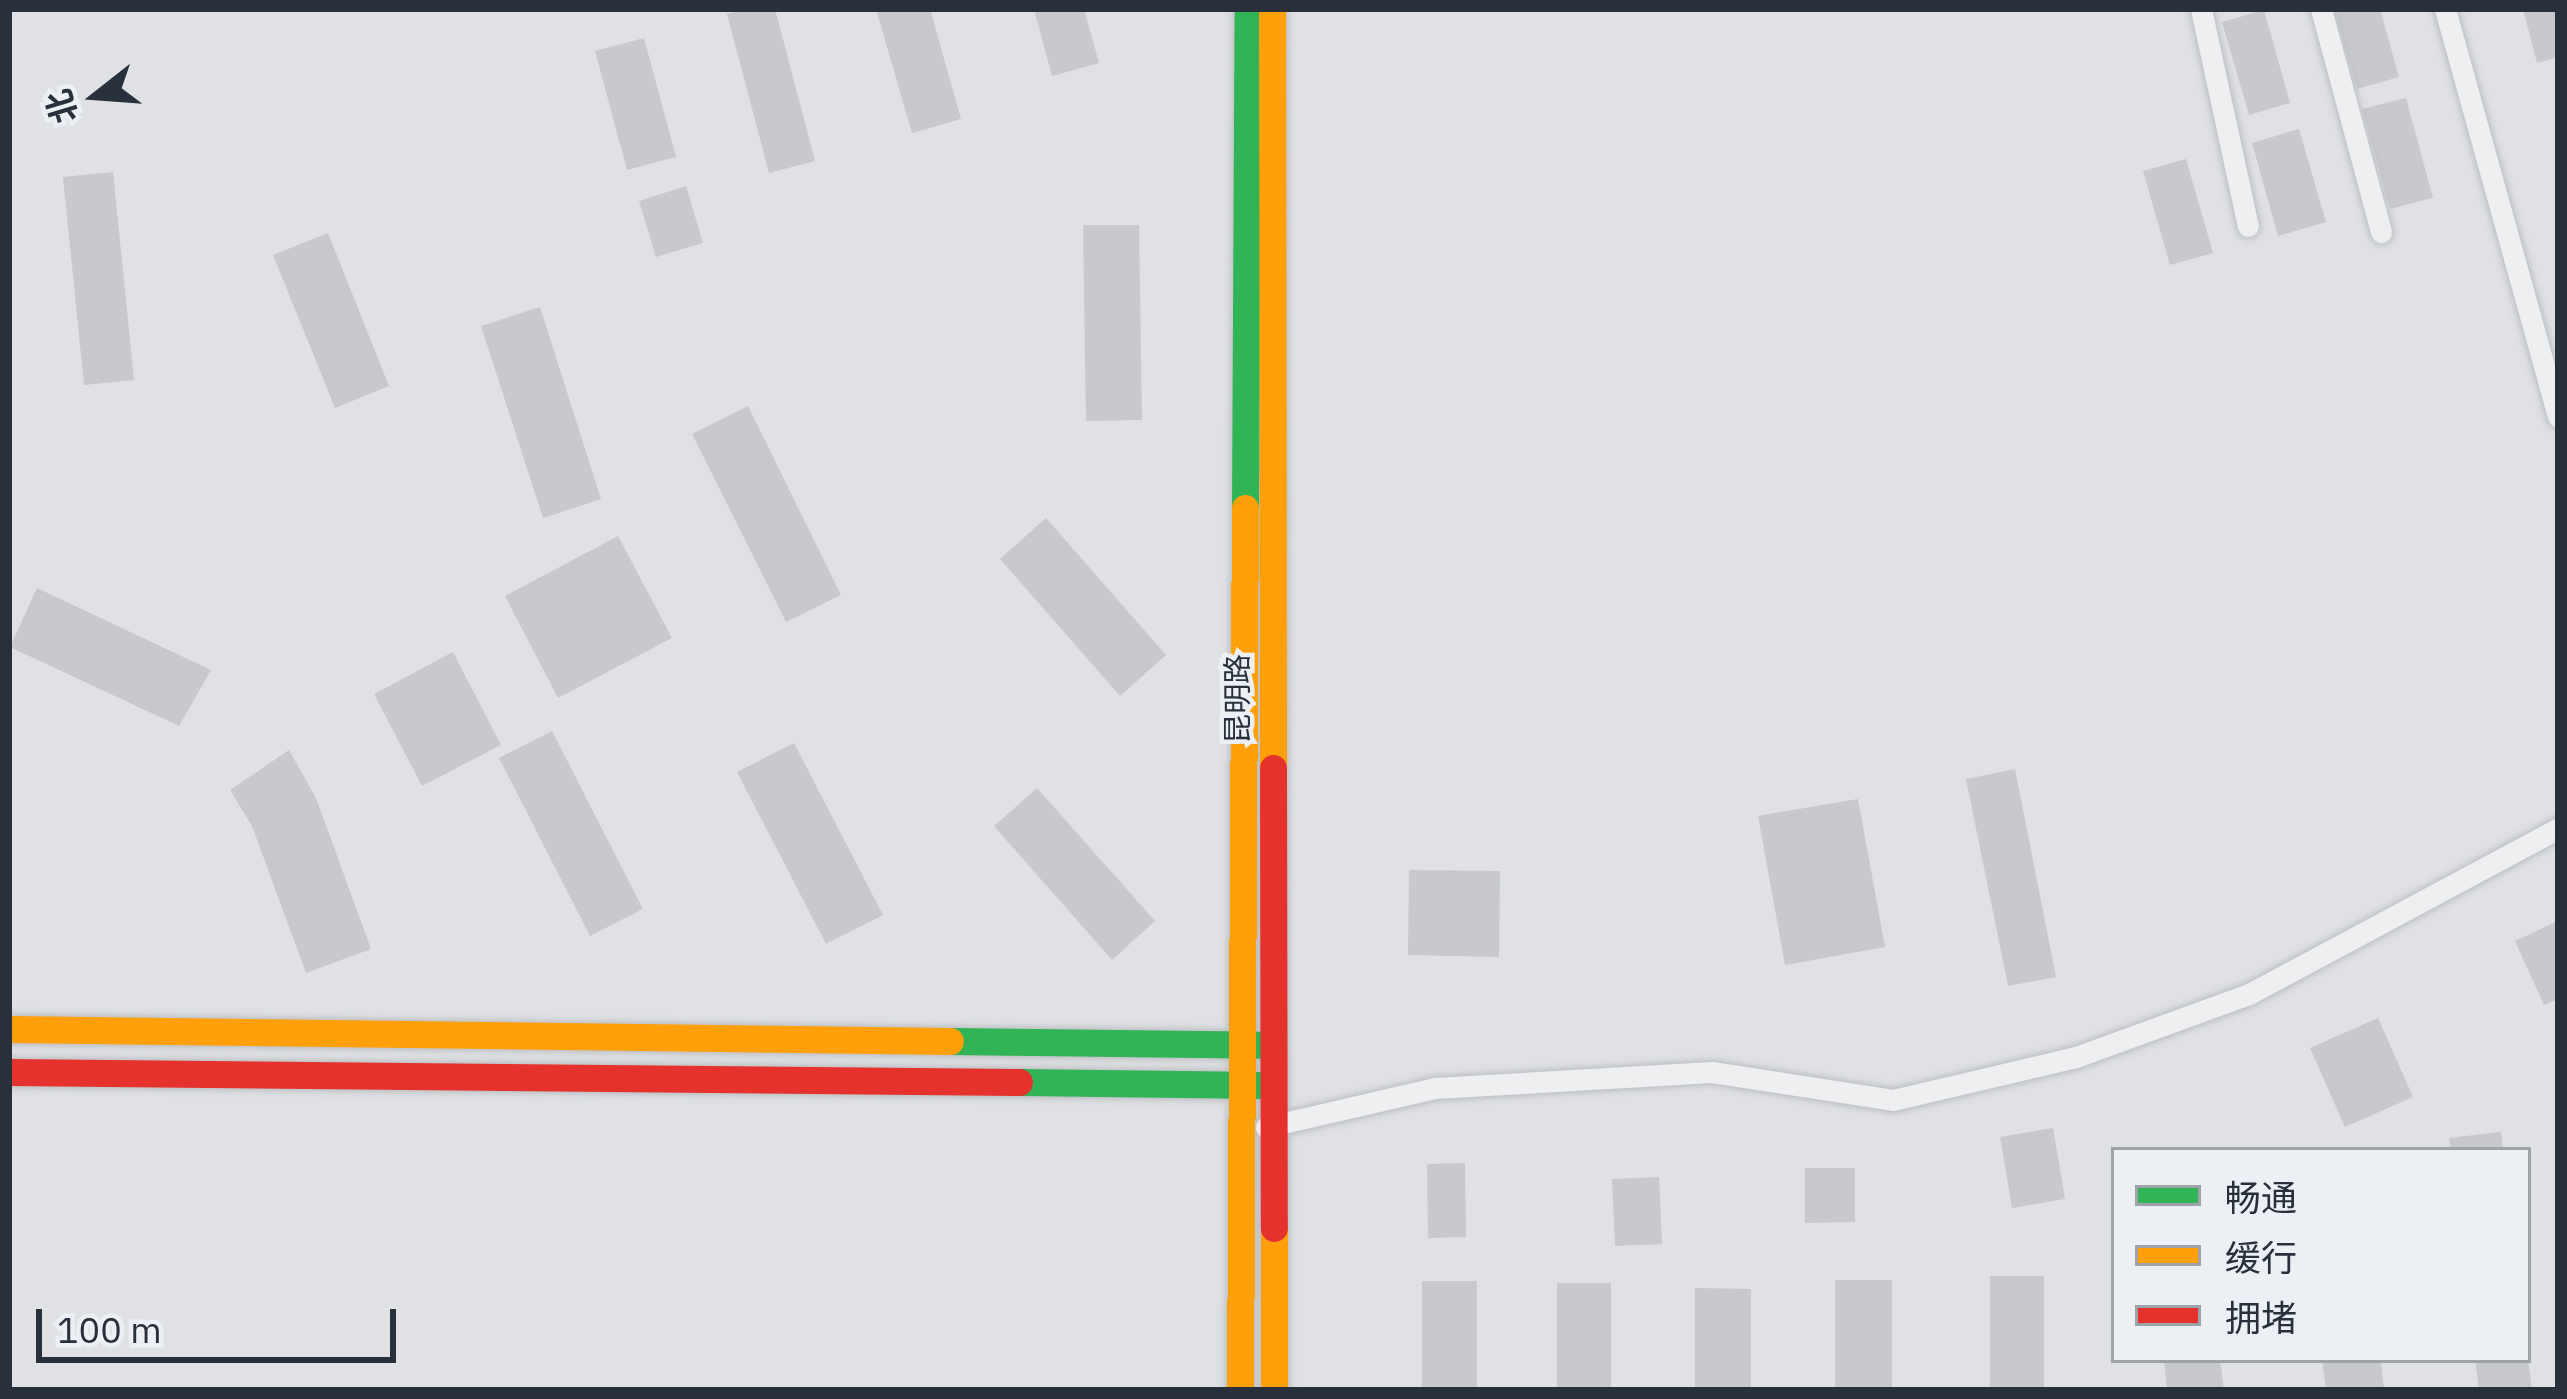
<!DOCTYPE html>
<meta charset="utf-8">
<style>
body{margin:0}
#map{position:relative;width:2567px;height:1399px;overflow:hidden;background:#dfe1e4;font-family:"IBM Plex Sans","Noto Sans SC",sans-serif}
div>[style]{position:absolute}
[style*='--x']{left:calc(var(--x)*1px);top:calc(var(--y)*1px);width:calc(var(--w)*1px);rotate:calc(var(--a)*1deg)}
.building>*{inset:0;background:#c7c9cc}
.roads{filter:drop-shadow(0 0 3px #bdbfc2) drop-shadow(0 0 3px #bdbfc2)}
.street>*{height:21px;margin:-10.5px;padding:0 10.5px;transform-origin:10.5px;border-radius:10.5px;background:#eeeff1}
.fast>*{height:27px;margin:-13.5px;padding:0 13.5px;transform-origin:13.5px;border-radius:13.5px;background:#30b455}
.slow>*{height:27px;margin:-13.5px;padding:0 13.5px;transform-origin:13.5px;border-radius:13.5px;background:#ff9f0a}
.jam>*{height:27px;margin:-13.5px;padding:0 13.5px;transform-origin:13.5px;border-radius:13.5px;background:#e5322d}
span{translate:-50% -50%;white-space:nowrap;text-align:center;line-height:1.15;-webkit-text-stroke:9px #ecf0f4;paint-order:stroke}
.street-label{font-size:30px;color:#28303b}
.frame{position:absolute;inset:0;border:12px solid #28303b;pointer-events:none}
.legend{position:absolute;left:2111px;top:1147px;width:420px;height:216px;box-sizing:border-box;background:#ecf0f4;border:3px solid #9ea3aa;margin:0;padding:15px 21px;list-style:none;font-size:36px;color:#28303b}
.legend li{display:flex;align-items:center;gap:24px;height:60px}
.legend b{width:60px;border:3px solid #9ea3aa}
.north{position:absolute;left:36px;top:36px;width:120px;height:120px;-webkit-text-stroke:9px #ecf0f4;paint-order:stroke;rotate:253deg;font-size:33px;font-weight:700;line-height:48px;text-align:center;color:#28303b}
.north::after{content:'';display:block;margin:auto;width:42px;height:54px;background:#28303b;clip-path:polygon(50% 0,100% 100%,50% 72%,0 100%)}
.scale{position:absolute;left:36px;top:1309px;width:360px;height:54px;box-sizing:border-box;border:6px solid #28303b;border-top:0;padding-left:15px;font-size:36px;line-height:42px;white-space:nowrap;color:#28303b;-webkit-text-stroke:9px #ecf0f4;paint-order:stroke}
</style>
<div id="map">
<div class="building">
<div style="clip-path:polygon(745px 9px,775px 9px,815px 161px,769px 173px,727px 14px)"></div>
<div style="clip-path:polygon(876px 9px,930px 9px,961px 119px,912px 133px)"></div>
<div style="clip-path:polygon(1034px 9px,1084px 9px,1099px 63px,1052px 76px)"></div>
<div style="clip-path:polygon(2334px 9px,2380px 9px,2399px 77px,2357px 89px)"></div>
<div style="clip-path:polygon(2523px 9px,2558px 9px,2558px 57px,2537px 63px)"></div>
<div style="clip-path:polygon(2264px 10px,2290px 103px,2249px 115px,2222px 22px)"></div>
<div style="clip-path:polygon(644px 38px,676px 157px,627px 170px,595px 51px)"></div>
<div style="clip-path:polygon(2406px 98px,2433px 198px,2390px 209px,2362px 109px)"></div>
<div style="clip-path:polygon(2299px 129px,2326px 222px,2278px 236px,2252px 143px)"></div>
<div style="clip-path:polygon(2186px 159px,2213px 253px,2170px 265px,2143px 171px)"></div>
<div style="clip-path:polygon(113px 172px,134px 380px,84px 385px,63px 177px)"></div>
<div style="clip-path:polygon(686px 186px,703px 243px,656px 257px,639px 201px)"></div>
<div style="clip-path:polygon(1083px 225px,1139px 225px,1142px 420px,1086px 421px)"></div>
<div style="clip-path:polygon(328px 233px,389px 386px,335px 408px,273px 255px)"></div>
<div style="clip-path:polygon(540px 307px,601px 499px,543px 518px,481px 326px)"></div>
<div style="clip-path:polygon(748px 406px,841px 595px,786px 622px,692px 434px)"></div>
<div style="clip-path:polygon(1046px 518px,1166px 655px,1120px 696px,1000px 559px)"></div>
<div style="clip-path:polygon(618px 536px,672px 638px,558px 698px,505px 596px)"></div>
<div style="clip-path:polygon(37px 588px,211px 670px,179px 726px,10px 647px)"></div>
<div style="clip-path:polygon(453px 652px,501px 745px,422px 786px,374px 694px)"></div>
<div style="clip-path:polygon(552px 731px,643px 909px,590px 936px,499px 758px)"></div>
<div style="clip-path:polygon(794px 743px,883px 915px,826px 944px,737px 772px)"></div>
<div style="clip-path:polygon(289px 750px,316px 798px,371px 949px,306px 973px,252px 826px,230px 790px)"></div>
<div style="clip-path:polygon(2015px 769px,2056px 977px,2008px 986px,1966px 779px)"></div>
<div style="clip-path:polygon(1037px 788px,1155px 921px,1112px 960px,994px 826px)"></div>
<div style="clip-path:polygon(1858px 799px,1885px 947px,1785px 965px,1758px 816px)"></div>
<div style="clip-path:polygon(1409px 870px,1500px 871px,1499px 957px,1408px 955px)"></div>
<div style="clip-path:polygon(2558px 921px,2558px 999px,2544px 1005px,2515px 941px)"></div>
<div style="clip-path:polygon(2378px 1018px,2413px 1097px,2345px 1127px,2310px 1048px)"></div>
<div style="clip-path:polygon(2053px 1128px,2065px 1199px,2012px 1208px,2000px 1137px)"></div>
<div style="clip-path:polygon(2501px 1132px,2503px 1150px,2451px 1150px,2449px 1138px)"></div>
<div style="clip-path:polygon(1465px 1163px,1466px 1237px,1428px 1238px,1427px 1164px)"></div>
<div style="clip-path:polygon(1805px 1168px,1855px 1168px,1855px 1222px,1805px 1223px)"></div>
<div style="clip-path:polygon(1659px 1177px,1662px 1244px,1615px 1246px,1612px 1179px)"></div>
<div style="clip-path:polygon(1990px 1276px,2044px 1276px,2044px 1390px,1990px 1390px)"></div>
<div style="clip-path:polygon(1835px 1280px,1892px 1280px,1892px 1390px,1835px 1390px)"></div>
<div style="clip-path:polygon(1422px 1281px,1477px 1281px,1477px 1390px,1422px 1390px)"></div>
<div style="clip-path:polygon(1557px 1283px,1611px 1283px,1611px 1390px,1557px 1390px)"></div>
<div style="clip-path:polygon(1695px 1288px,1751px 1289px,1751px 1390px,1695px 1390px)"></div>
<div style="clip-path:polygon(2164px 1360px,2220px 1360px,2224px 1390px,2167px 1390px)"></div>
<div style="clip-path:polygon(2322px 1360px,2381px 1360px,2384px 1390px,2326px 1390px)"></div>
<div style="clip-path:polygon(2475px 1360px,2528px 1360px,2532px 1390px,2479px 1390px)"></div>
</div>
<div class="roads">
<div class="street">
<div style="--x:2201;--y:9;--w:222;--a:77.8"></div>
<div style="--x:2321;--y:9;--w:231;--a:74.9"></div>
<div style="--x:2445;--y:9;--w:423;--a:74.5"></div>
<div style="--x:1266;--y:1127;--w:173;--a:-13"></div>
<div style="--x:1435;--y:1088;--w:277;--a:-3.3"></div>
<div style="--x:1712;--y:1072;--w:183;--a:8.8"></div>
<div style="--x:1893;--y:1100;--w:188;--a:-13.2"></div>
<div style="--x:2076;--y:1057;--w:184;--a:-20"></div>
<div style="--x:2249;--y:994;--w:351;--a:-28.2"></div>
</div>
<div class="fast">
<div style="--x:1245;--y:508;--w:499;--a:-89.7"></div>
<div style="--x:950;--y:1041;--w:313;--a:0.7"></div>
<div style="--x:1019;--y:1082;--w:244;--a:0.7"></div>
</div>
<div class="slow">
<div style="--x:1272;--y:9;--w:759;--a:89.92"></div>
<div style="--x:9;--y:1029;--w:941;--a:0.73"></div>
<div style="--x:1274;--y:1228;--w:162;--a:90"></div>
<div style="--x:1240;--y:1390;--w:882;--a:-89.68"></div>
</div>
<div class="jam">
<div style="--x:1273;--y:768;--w:460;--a:89.9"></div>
<div style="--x:9;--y:1072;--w:1010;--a:0.57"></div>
</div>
</div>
<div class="street-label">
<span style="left:1237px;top:699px;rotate:-90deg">昆明路</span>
</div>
<div class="frame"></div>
<ul class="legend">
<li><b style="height:15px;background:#30b455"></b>畅通</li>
<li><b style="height:15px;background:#ff9f0a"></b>缓行</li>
<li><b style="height:15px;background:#e5322d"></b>拥堵</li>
</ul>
<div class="north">北</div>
<div class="scale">100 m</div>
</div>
